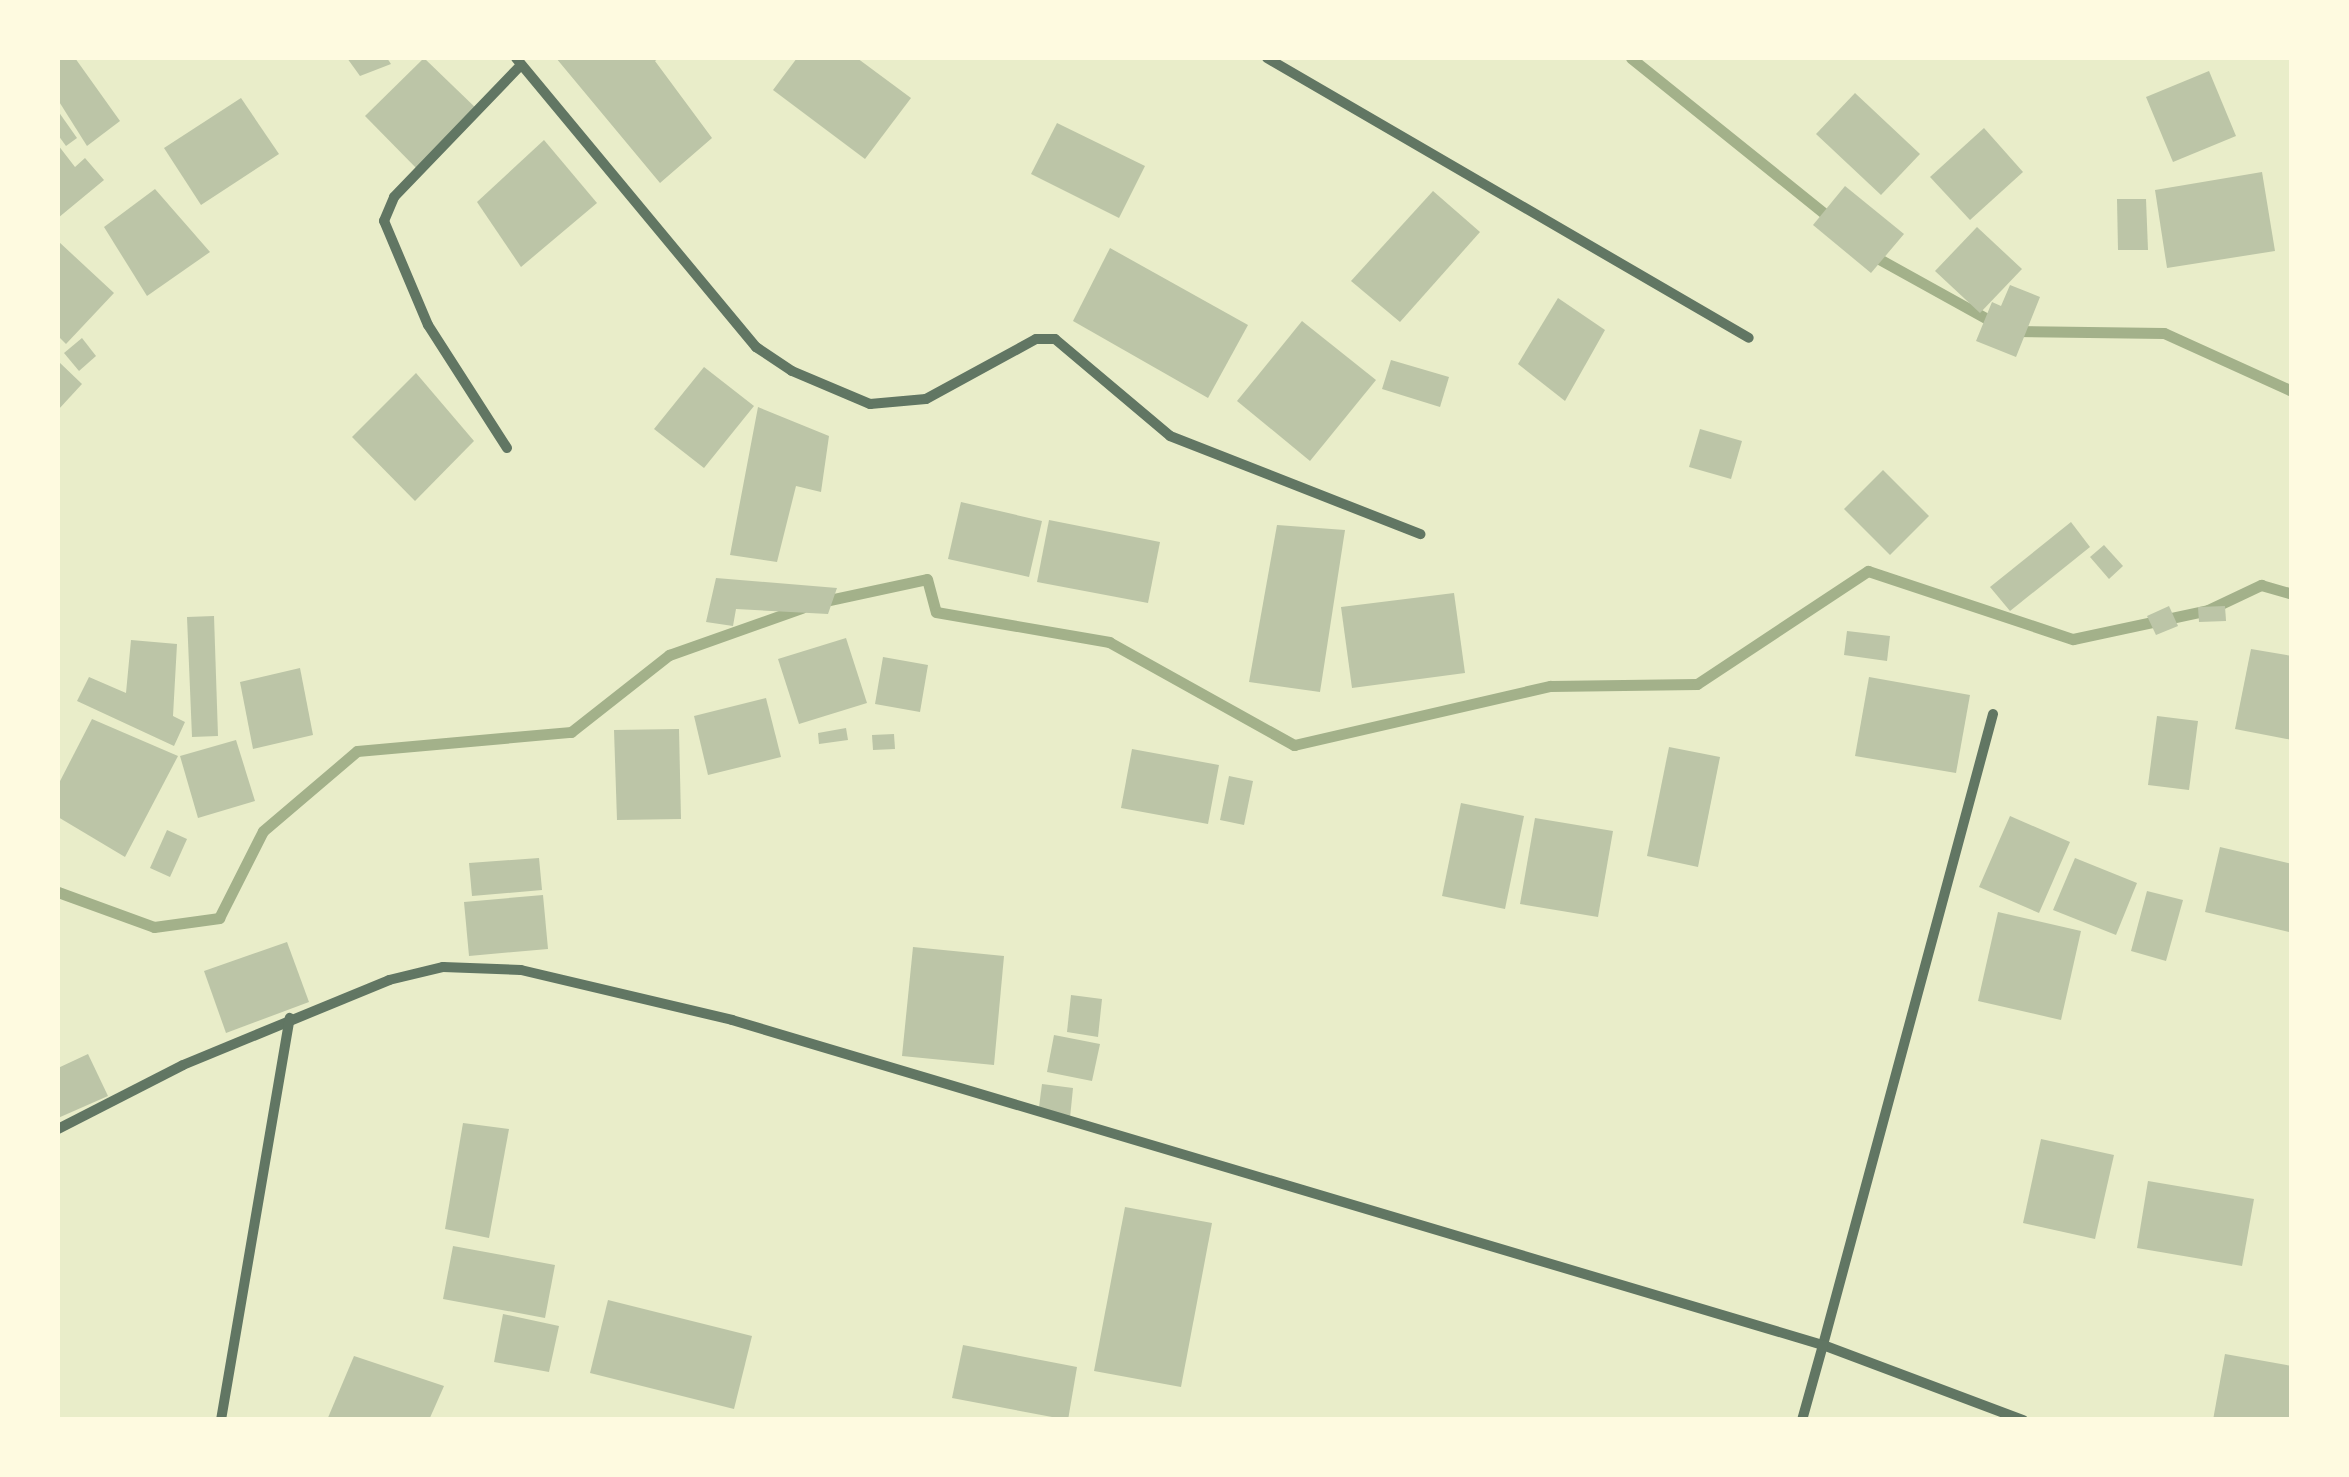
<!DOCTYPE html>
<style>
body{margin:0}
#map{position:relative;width:2349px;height:1477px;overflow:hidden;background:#e9edc9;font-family:"Public Sans",sans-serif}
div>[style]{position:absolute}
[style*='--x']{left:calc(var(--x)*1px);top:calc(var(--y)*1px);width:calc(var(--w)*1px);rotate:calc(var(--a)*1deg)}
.stream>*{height:11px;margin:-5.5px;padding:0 5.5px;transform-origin:5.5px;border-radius:5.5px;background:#a3b18a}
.building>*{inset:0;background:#bcc5a7}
.minor>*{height:10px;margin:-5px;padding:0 5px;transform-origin:5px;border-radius:5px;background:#617663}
span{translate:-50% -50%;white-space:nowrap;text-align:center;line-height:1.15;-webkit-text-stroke:10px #fefae0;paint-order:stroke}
.frame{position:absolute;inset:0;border:60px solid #fefae0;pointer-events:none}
</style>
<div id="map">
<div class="stream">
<div style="--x:1631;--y:58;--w:260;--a:38.8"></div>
<div style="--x:1870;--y:254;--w:146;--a:29"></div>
<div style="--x:2015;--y:331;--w:149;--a:0.8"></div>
<div style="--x:2164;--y:333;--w:141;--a:24.4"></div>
<div style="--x:820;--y:602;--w:109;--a:-12.1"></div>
<div style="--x:927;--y:579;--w:34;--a:75"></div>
<div style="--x:936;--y:612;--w:176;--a:9.8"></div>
<div style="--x:1109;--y:642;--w:212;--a:29.1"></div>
<div style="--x:1294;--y:745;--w:263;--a:-13"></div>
<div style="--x:1550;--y:686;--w:147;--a:-0.8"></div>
<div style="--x:1697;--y:684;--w:205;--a:-33.5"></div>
<div style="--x:1868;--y:571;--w:216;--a:18.4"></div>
<div style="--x:2073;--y:639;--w:138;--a:-12.1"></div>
<div style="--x:2208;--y:610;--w:59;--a:-25.3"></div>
<div style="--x:2261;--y:585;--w:32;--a:16"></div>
<div style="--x:58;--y:892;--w:102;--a:20"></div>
<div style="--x:154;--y:927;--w:66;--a:-7.9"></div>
<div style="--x:219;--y:918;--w:97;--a:-63.2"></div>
<div style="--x:263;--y:831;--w:123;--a:-40.4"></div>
<div style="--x:357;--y:751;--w:215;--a:-5.1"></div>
<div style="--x:571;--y:732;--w:125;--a:-38.2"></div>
<div style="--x:669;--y:655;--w:141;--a:-19.5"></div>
</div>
<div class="building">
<div style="clip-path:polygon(58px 58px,75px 58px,120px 121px,87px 146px,58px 100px)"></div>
<div style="clip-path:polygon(347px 58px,387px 58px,391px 64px,360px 76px)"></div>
<div style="clip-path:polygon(424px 58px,480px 112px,420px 172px,365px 116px)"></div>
<div style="clip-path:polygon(556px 58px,659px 58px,655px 61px,712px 138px,660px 183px)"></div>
<div style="clip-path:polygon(797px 58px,857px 58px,911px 98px,865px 159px,773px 90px)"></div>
<div style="clip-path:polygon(2209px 71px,2236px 136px,2173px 162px,2146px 97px)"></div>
<div style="clip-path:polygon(1855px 93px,1920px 154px,1881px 195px,1816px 134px)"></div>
<div style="clip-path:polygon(241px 98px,279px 154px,201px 205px,164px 148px)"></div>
<div style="clip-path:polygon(58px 111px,77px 138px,66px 146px,58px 135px)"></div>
<div style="clip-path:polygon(1057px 123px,1145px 166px,1119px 218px,1031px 174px)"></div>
<div style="clip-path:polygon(1984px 128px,2023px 172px,1970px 220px,1930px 177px)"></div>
<div style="clip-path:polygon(544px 140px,597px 203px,521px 267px,477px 202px)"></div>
<div style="clip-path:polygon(58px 145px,75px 167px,85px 158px,104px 180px,58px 218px)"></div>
<div style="clip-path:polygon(2262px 172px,2275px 251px,2167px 268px,2155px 190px)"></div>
<div style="clip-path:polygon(1845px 186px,1904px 234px,1871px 273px,1813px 225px)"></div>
<div style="clip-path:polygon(155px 189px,210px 252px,147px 296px,104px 227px)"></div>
<div style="clip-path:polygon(1433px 191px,1480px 232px,1400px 322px,1351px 281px)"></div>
<div style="clip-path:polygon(2117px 199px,2146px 199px,2148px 250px,2118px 250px)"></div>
<div style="clip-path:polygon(1977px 227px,2022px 269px,1980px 313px,1935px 271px)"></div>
<div style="clip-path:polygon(58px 241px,114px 293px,66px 344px,58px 336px)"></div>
<div style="clip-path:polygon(1110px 248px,1248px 325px,1208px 398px,1073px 321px)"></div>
<div style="clip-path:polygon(2010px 285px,2040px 297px,2016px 357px,1976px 341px,1992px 302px,2001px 306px)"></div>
<div style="clip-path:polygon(1558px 298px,1605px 330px,1565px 401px,1518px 364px)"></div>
<div style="clip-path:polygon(1302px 321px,1376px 380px,1310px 461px,1237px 401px)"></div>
<div style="clip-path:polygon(82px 338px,96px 356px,79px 371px,64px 353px)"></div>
<div style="clip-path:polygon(1391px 360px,1449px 377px,1440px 407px,1382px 389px)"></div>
<div style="clip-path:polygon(58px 361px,82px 384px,58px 410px)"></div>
<div style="clip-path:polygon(704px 367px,754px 406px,704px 468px,654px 429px)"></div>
<div style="clip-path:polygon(416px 373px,474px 441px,415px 501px,352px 437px)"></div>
<div style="clip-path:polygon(758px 407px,829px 436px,821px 492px,796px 486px,777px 562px,730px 555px)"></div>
<div style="clip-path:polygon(1700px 429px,1742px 441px,1731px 479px,1689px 467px)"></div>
<div style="clip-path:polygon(1883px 470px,1929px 516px,1890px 555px,1844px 509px)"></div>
<div style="clip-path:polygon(961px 502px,1042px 521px,1029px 577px,948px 559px)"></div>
<div style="clip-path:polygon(1049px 520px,1160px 542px,1148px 603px,1037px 582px)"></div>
<div style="clip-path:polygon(2071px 522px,2090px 547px,2010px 611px,1990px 587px)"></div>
<div style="clip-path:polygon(1277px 525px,1345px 530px,1320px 692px,1249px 682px)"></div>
<div style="clip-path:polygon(2104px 545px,2123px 566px,2109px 579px,2090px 557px)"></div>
<div style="clip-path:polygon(716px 578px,837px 588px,828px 614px,736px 609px,733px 626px,706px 622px)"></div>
<div style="clip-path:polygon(1454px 593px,1465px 673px,1352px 688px,1341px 607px)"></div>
<div style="clip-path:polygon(2169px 606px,2178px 626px,2156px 635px,2147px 616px)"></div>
<div style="clip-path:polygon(2225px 606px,2226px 621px,2199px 622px,2198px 607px)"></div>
<div style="clip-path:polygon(214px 616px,218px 736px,192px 737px,187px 617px)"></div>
<div style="clip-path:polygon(1847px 631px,1890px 636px,1887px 661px,1844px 655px)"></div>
<div style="clip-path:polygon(846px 638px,867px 703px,799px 724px,778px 659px)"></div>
<div style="clip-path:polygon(131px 640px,177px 644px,173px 716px,185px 722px,174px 746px,77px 701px,89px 677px,126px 693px)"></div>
<div style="clip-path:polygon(2251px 649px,2292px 656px,2292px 740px,2235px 729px)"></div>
<div style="clip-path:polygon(883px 657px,928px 665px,920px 712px,875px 704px)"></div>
<div style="clip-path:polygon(300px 668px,313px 735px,253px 749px,240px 682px)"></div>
<div style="clip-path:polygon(1869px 677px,1970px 695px,1956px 773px,1855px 756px)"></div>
<div style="clip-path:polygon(766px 698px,781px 757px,708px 775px,694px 716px)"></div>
<div style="clip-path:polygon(2157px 716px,2198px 721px,2189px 790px,2148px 785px)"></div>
<div style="clip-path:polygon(92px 719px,178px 756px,125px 857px,58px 817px,58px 785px)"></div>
<div style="clip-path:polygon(846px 728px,848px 740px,819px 744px,818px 733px)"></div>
<div style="clip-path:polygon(679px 729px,681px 819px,617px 820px,614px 730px)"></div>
<div style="clip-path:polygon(894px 734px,895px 749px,873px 750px,872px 735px)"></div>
<div style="clip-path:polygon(236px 740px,255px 801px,198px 818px,180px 756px)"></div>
<div style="clip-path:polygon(1669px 747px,1720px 757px,1698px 867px,1647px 856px)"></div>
<div style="clip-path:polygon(1132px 749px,1219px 765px,1208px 824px,1121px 808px)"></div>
<div style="clip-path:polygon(1229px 776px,1253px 781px,1244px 825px,1220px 820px)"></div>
<div style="clip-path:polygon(1461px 803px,1524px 816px,1505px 909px,1442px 896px)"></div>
<div style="clip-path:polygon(2010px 816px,2070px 842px,2039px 913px,1979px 887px)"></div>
<div style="clip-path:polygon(1535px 818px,1613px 831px,1598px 917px,1520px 904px)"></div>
<div style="clip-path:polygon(167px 830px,187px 839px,170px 877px,150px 868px)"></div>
<div style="clip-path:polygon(2220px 847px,2292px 864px,2289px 932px,2205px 912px)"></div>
<div style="clip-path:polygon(539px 858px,542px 890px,472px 896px,469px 863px)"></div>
<div style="clip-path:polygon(2075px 858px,2137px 883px,2116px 935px,2053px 910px)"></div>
<div style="clip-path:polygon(2147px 891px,2183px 900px,2166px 961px,2131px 951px)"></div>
<div style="clip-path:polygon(543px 895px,548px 949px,469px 956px,464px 902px)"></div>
<div style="clip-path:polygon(1998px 912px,2081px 931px,2061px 1020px,1978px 1001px)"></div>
<div style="clip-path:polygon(287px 942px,309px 1002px,226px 1033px,204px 971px)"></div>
<div style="clip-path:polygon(913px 947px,1004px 956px,994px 1065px,902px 1056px)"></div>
<div style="clip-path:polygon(1071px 995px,1102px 999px,1098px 1037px,1067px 1032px)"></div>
<div style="clip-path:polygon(1054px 1035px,1100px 1044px,1092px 1081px,1047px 1072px)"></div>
<div style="clip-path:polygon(88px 1054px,108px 1096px,58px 1118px,58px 1068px)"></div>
<div style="clip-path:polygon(1042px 1084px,1073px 1088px,1070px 1118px,1038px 1115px)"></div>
<div style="clip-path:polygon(463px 1123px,509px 1129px,489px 1238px,445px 1229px)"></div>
<div style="clip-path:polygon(2041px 1139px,2114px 1155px,2095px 1239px,2023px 1223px)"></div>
<div style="clip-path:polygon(2148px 1181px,2254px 1199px,2242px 1266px,2137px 1248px)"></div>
<div style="clip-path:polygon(1125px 1207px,1212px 1223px,1181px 1387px,1094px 1371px)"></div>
<div style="clip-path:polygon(453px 1246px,555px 1265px,545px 1318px,443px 1299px)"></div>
<div style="clip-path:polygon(608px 1300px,752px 1336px,734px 1409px,590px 1373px)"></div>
<div style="clip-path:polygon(503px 1314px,559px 1326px,549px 1372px,494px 1362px)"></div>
<div style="clip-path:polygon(963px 1345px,1077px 1367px,1068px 1420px,952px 1398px)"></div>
<div style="clip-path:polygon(2225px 1354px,2292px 1366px,2292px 1420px,2213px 1420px)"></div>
<div style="clip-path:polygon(354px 1356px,444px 1386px,429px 1420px,327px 1420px)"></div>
</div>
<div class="minor">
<div style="--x:516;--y:58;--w:376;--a:50.3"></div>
<div style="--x:756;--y:347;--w:43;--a:33.7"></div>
<div style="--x:792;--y:371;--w:85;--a:22.9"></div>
<div style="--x:870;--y:404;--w:56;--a:-5.1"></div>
<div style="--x:926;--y:399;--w:125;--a:-28.6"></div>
<div style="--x:1036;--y:339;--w:19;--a:0"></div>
<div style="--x:1055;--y:339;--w:150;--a:40.1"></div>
<div style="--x:1170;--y:436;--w:269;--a:21.4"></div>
<div style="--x:1267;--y:58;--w:557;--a:30.15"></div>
<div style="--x:507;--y:448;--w:146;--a:-122.7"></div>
<div style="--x:428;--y:325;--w:113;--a:-112.9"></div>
<div style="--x:384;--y:221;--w:26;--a:-67"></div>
<div style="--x:394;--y:197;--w:183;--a:-46.1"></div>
<div style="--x:1993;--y:714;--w:653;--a:105.08"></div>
<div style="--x:1823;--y:1345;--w:214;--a:20.6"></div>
<div style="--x:58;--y:1129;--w:140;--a:-27.1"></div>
<div style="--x:183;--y:1065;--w:223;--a:-22.4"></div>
<div style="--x:389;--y:980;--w:56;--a:-13.5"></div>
<div style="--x:443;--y:967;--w:78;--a:2.2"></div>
<div style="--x:521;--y:970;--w:217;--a:13.3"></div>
<div style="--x:732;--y:1020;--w:1138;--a:16.59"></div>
<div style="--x:1823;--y:1345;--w:78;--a:105.6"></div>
<div style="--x:221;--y:1420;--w:408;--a:-80.3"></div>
</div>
<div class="frame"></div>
</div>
